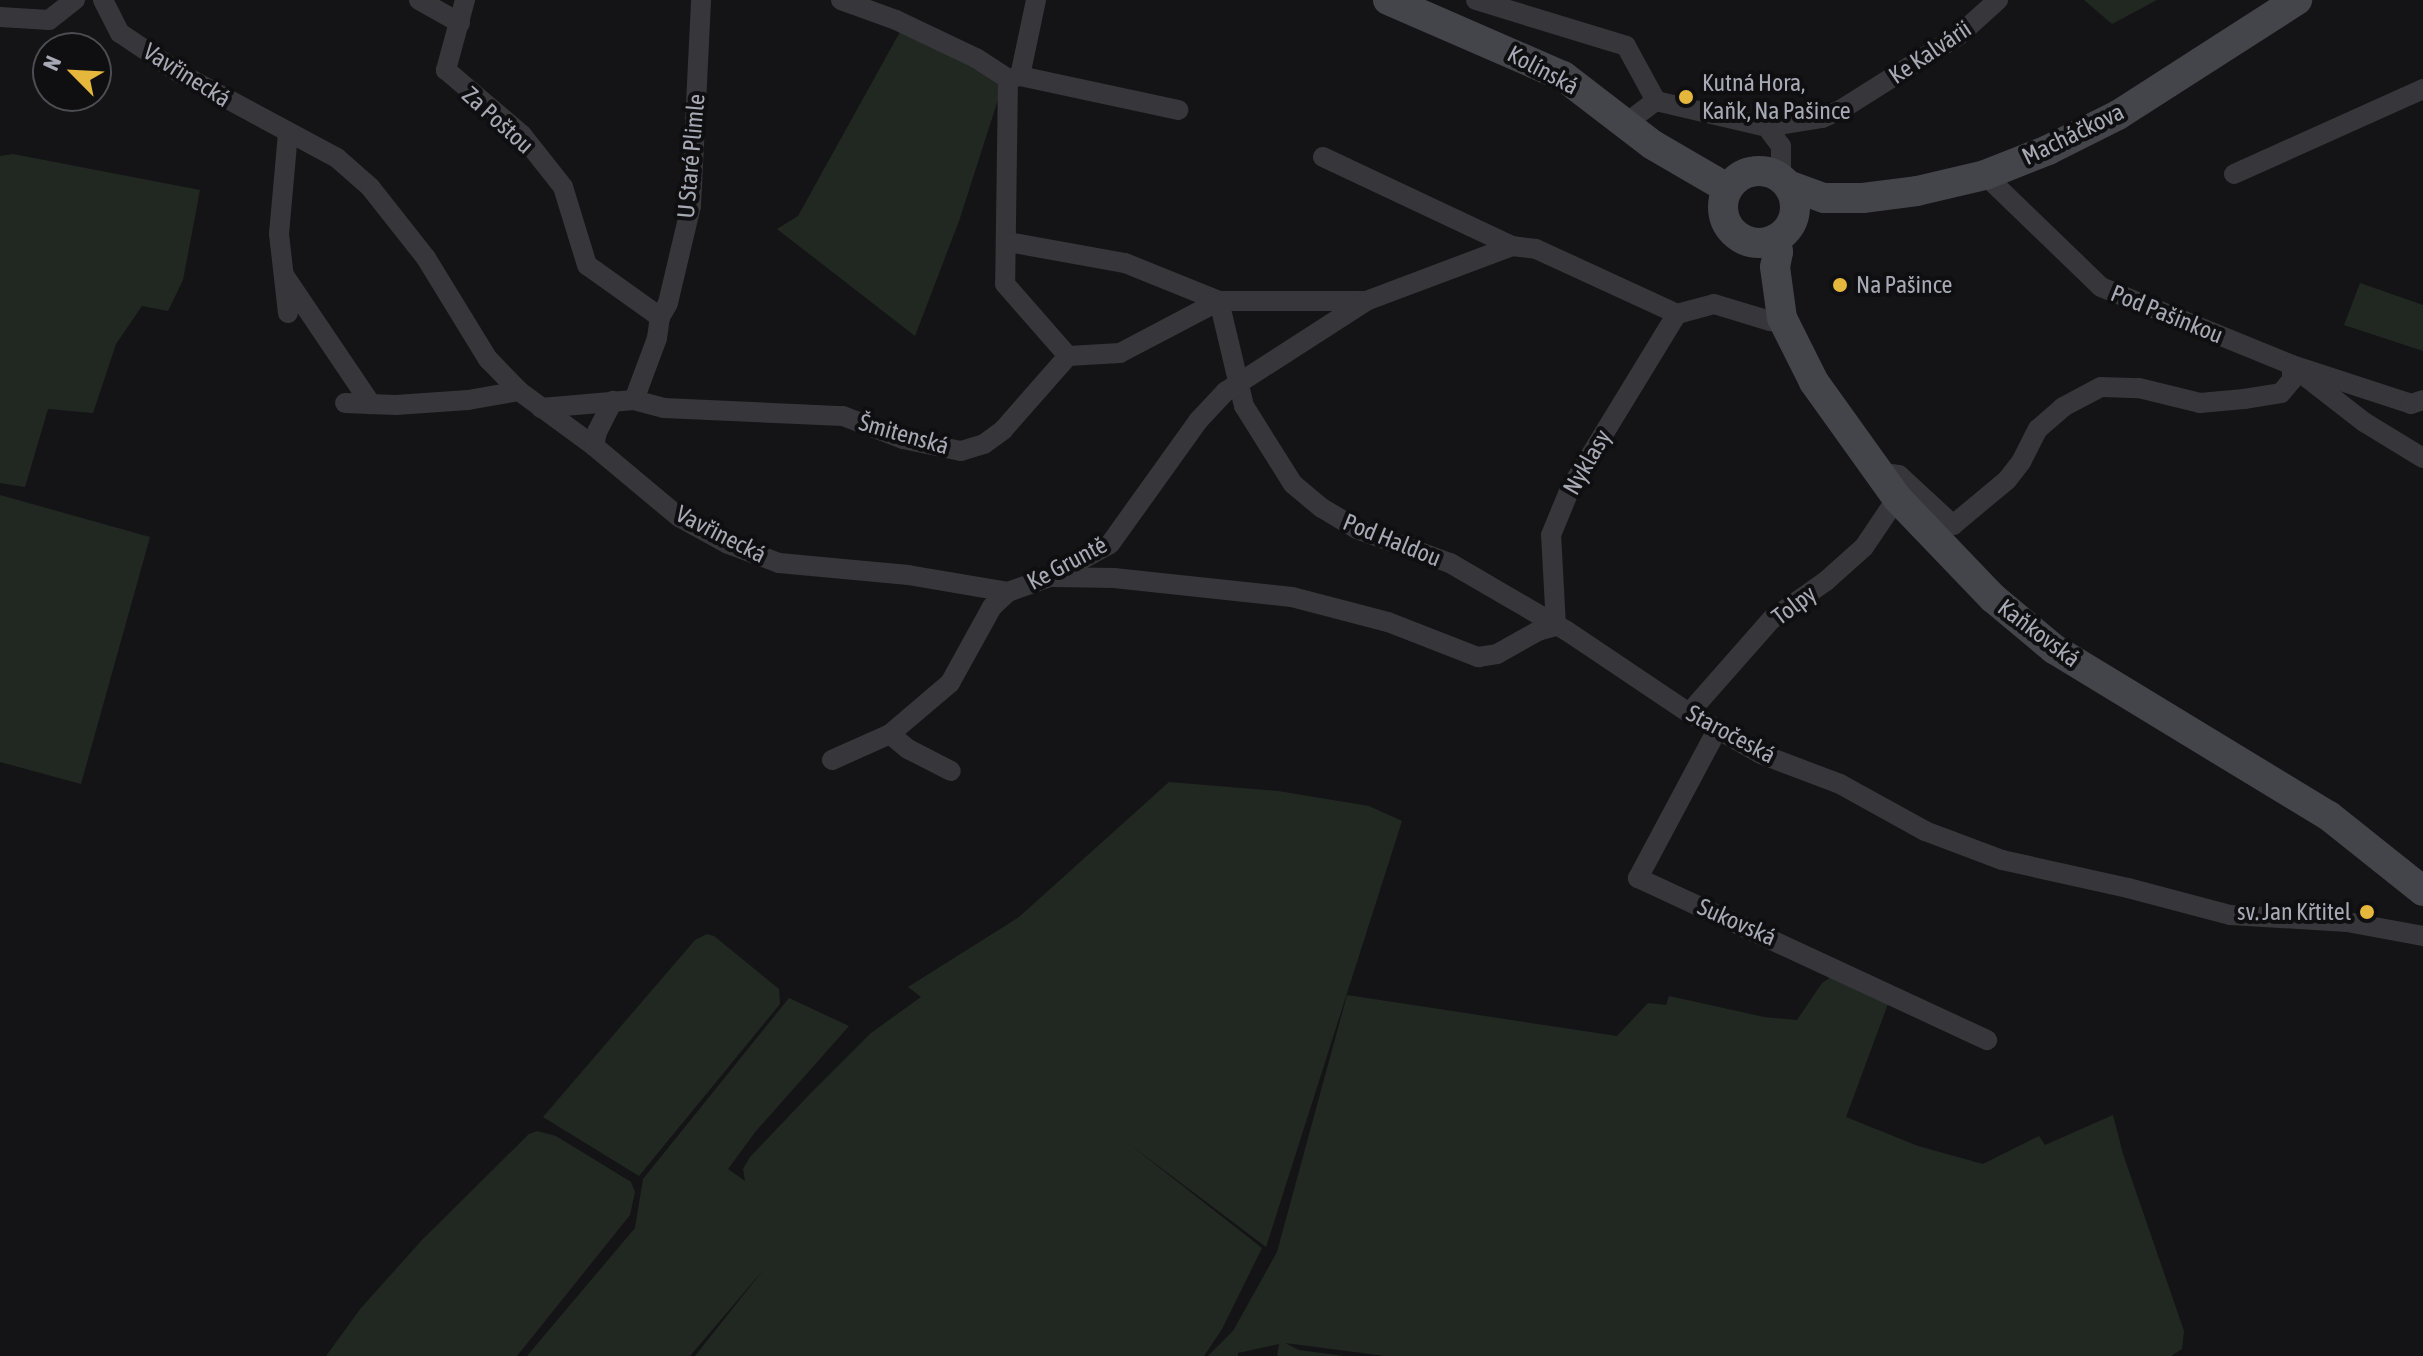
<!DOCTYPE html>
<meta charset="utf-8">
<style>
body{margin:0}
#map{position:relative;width:2423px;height:1356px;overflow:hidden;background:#141416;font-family:"Asap Condensed",sans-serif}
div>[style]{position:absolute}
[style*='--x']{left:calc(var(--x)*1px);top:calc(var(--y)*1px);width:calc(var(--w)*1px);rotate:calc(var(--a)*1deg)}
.green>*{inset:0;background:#212822}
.street>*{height:20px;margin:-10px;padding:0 10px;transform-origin:10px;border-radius:10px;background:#36363b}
.secondary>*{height:30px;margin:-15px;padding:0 15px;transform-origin:15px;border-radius:15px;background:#44454a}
.secondary>.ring{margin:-15px;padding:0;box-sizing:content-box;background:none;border:30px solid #44454a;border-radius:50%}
.dots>*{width:22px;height:22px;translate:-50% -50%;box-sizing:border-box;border:4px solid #0f0f11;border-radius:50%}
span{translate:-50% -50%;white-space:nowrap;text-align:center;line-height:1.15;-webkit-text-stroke:8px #0f0f11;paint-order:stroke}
.street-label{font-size:24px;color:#a7aab5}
.poi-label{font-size:24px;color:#a7aab5}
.left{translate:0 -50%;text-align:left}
.right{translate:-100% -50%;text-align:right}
.north{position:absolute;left:32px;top:32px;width:80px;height:80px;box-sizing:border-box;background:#0f0f11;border:2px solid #4c4d53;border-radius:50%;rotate:294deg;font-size:22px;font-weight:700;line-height:32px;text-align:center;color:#a7aab5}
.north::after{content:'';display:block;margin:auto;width:28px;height:36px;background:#e5b73d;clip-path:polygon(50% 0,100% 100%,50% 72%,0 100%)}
</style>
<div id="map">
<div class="green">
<div style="clip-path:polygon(2084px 0,2157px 0,2112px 24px)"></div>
<div style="clip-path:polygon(906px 21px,1004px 81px,959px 221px,915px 336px,777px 229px,798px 216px)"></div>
<div style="clip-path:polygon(13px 154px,200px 190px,183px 280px,168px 311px,142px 306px,116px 344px,93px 413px,48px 409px,25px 487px,0 483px,0 156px)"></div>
<div style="clip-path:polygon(2360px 283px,2423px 305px,2423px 351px,2344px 325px)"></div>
<div style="clip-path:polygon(0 495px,150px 537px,81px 784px,0 762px)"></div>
<div style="clip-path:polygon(1169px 782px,1278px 791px,1369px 806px,1402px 821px,1266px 1247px,1128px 1143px,1262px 1248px,1222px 1329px,1204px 1356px,695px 1356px,764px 1269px,690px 1356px,527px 1356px,635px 1228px,643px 1179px,789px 998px,849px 1026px,756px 1131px,728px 1169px,745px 1181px,743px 1169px,750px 1157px,809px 1095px,871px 1033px,921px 997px,908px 987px,1019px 917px)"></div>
<div style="clip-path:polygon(707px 934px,714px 936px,779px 989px,780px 1004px,639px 1176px,543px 1117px,695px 940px)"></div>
<div style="clip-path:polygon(1831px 977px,1888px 1004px,1846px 1117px,1918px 1146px,1983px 1164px,2039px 1136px,2045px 1145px,2113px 1115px,2123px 1154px,2184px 1331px,2182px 1349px,2171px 1356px,1385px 1356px,1285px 1343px,1299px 1350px,1344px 1356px,1277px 1356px,1279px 1344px,1238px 1353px,1238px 1356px,1208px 1356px,1233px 1331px,1277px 1252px,1347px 995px,1617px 1036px,1648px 1003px,1666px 1005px,1669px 996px,1764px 1017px,1797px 1020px,1822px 983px)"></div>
<div style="clip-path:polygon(537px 1131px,556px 1136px,631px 1182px,635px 1192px,630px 1215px,517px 1356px,326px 1356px,361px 1308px,422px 1240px,529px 1134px)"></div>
</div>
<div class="street">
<div style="--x:103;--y:0;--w:37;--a:63"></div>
<div style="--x:120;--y:33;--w:73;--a:33.9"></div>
<div style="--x:181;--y:74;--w:177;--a:28.3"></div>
<div style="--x:337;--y:158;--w:44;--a:41.3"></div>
<div style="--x:370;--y:187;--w:90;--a:51.7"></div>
<div style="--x:426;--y:258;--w:119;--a:58.5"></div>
<div style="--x:488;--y:359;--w:45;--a:45.9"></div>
<div style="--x:519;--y:391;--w:93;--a:36.3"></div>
<div style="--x:594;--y:446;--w:111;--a:39.9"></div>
<div style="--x:679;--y:517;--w:56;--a:28.9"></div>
<div style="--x:728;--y:544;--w:54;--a:20.4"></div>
<div style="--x:779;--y:563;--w:130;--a:5.3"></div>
<div style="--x:908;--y:575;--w:101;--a:9.6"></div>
<div style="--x:419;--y:0;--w:47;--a:29.3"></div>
<div style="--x:465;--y:0;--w:73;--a:105.2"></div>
<div style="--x:446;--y:70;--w:100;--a:40.5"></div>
<div style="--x:522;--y:135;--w:66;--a:51.7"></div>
<div style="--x:563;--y:187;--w:82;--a:72.9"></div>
<div style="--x:587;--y:265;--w:90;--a:35.5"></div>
<div style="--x:841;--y:0;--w:59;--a:20"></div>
<div style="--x:896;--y:20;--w:89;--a:25.4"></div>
<div style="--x:976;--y:58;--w:38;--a:33"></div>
<div style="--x:1008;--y:79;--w:12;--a:-14"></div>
<div style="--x:1020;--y:76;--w:78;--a:-78.1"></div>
<div style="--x:1476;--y:0;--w:157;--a:17"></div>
<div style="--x:1626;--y:46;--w:63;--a:61.4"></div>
<div style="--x:0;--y:17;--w:49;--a:3.5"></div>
<div style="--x:49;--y:20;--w:33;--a:-38"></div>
<div style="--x:1020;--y:76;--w:162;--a:12.1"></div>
<div style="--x:1008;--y:79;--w:205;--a:90.8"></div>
<div style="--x:1005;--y:284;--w:96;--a:48.8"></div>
<div style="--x:1625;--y:124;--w:39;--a:-37"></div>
<div style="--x:1656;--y:101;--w:114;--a:13.2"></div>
<div style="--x:1767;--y:127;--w:24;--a:54"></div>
<div style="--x:1781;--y:146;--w:31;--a:90"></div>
<div style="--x:1767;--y:127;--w:56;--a:-9.3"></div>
<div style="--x:1822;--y:118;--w:22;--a:-24"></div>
<div style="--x:1842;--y:109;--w:137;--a:-32.2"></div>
<div style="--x:1958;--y:36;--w:54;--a:-42"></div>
<div style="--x:1323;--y:157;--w:209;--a:25.2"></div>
<div style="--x:2234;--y:174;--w:207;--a:-24.2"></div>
<div style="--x:1985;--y:175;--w:161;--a:44"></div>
<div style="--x:2101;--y:287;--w:206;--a:22.2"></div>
<div style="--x:2292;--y:365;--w:125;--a:18.1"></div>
<div style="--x:2411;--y:404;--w:13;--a:-18"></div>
<div style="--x:1008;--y:242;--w:119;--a:10.2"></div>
<div style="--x:1125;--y:263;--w:101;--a:22"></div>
<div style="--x:1219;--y:301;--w:147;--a:0"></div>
<div style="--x:284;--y:275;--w:156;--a:56"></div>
<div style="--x:1219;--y:301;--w:108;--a:76.6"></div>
<div style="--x:1244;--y:406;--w:92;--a:57.9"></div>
<div style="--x:1293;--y:484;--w:38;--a:40"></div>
<div style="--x:1322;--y:508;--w:41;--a:31"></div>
<div style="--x:1357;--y:529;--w:99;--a:20.1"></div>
<div style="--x:1450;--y:563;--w:135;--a:30.2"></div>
<div style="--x:1567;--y:631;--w:147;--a:33.9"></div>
<div style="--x:1689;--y:713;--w:83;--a:29.7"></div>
<div style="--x:1761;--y:754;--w:85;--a:20.8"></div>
<div style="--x:1840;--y:784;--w:97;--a:28.9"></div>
<div style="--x:1925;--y:831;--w:82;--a:20.6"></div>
<div style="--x:2002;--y:860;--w:129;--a:12.5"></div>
<div style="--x:2128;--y:888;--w:106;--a:14.8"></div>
<div style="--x:2230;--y:915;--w:117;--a:3.4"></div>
<div style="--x:2347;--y:922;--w:77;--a:10.4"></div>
<div style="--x:288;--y:313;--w:80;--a:-96.5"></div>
<div style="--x:279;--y:234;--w:101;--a:-84.9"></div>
<div style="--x:2301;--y:373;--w:80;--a:37.9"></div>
<div style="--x:2364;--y:422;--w:69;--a:31.4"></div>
<div style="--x:634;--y:400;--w:66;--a:-69.6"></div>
<div style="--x:657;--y:338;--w:21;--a:-82"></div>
<div style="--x:660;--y:317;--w:16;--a:-60"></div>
<div style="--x:668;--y:303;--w:100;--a:-76.7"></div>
<div style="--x:691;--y:206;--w:206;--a:-87.2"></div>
<div style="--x:345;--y:403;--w:51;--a:2.2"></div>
<div style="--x:396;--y:405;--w:72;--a:-4"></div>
<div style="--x:468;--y:400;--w:52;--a:-10"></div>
<div style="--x:541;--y:408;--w:93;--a:-4.9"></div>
<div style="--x:634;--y:400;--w:31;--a:15"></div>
<div style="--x:664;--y:408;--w:179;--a:2.6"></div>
<div style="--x:843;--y:416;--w:64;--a:21"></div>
<div style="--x:903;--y:439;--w:59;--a:11.7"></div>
<div style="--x:961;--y:451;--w:24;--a:-17"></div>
<div style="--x:984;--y:444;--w:24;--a:-36"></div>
<div style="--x:1003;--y:430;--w:98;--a:-48.7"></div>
<div style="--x:1068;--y:356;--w:52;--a:-3.3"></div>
<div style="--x:1120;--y:353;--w:112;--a:-27.7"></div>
<div style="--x:594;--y:446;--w:14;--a:-78"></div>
<div style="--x:597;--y:432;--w:35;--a:-63"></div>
<div style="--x:1876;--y:472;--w:23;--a:7"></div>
<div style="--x:1899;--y:475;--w:74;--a:42.8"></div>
<div style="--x:1953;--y:525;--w:70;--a:-39.8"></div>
<div style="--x:2007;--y:480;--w:23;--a:-52"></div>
<div style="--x:2021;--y:462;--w:37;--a:-63"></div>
<div style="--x:2038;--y:429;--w:33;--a:-41"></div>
<div style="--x:2063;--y:407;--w:43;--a:-27.8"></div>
<div style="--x:2101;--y:387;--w:38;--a:2"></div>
<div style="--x:2139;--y:388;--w:63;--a:13.8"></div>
<div style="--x:2200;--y:403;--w:44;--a:-5.2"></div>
<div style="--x:2244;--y:399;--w:37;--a:-9"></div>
<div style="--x:2281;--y:393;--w:17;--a:-50"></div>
<div style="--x:2292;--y:380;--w:15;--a:-90"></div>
<div style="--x:1053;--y:577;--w:61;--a:0.9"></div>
<div style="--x:1114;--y:578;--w:179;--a:6.1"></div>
<div style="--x:1292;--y:597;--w:99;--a:14.6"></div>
<div style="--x:1388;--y:622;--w:97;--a:21.3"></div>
<div style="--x:1478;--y:657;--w:19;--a:-9"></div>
<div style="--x:1497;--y:654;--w:47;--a:-29.3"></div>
<div style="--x:1538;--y:631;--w:19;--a:-16"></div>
<div style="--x:1556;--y:626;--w:91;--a:-93.1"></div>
<div style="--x:1551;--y:535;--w:50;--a:-67.6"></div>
<div style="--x:1570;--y:489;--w:205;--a:-58.6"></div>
<div style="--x:1689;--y:713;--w:125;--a:-48.6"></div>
<div style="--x:1772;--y:619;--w:66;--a:-35.1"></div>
<div style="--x:1826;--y:581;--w:51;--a:-41.8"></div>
<div style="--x:1864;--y:547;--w:59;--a:-56"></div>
<div style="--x:1717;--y:730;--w:168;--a:118.1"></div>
<div style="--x:1638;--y:878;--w:385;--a:24.9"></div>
<div style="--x:890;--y:734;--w:23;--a:40"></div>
<div style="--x:908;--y:749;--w:48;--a:27.1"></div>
<div style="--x:832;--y:760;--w:64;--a:-24.1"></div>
<div style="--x:890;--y:734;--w:79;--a:-40.4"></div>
<div style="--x:950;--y:683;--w:87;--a:-61.1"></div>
<div style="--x:992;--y:607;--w:22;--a:-43"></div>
<div style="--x:1008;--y:592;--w:45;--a:-19.7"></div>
<div style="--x:1050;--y:577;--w:68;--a:-28.8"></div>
<div style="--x:1110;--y:544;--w:151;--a:-54.4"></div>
<div style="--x:1198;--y:421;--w:40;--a:-47"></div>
<div style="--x:1225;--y:392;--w:168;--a:-32.8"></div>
<div style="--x:1366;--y:301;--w:156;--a:-20.6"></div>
<div style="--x:1512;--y:246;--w:24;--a:7"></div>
<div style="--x:1536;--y:249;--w:155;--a:24.7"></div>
<div style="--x:1677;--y:314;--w:38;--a:-15"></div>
<div style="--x:1714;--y:304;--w:59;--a:16.9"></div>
<div style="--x:1770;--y:321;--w:12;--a:-14"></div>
</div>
<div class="secondary">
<div style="--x:1388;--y:0;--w:191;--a:23.5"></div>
<div style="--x:1563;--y:76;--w:113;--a:37.5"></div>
<div style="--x:1653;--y:145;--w:86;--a:30.2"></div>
<div class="ring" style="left:1723px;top:171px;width:42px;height:42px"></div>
<div style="--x:1788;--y:185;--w:38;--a:20"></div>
<div style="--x:1824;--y:198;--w:39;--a:0"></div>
<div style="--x:1863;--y:198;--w:54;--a:-7.4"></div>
<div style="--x:1917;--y:191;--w:70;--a:-13.2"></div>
<div style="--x:1985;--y:175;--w:68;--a:-21.6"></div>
<div style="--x:2048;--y:150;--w:78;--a:-26.6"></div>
<div style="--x:2118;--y:115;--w:213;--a:-32.7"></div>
<div style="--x:1776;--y:239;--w:13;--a:81"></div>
<div style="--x:1778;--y:252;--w:15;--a:101"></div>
<div style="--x:1775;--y:267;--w:51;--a:82.2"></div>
<div style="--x:1782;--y:318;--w:72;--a:63.4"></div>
<div style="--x:1814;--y:382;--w:143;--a:54.4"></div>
<div style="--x:1897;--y:498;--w:139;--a:46.2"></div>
<div style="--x:1993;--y:598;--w:80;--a:39.9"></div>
<div style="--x:2054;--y:649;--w:322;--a:31.3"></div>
<div style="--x:2329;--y:816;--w:120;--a:38.6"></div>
</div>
<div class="dots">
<div style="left:1686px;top:97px;background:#e5b73d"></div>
<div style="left:1840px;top:285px;background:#e5b73d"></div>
<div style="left:2367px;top:912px;background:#e5b73d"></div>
</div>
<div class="street-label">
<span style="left:1930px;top:52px;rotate:-34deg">Ke Kalvárii</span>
<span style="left:1543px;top:70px;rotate:28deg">Kolínská</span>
<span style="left:187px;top:75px;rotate:32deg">Vavřinecká</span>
<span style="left:498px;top:120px;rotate:42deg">Za Poštou</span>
<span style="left:2073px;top:134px;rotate:-26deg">Macháčkova</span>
<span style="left:691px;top:156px;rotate:-85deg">U Staré Plimle</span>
<span style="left:2167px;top:314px;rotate:22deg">Pod Pašinkou</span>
<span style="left:904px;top:434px;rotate:16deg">Šmitenská</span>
<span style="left:1587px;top:462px;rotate:-60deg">Nyklasy</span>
<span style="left:721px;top:534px;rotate:27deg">Vavřinecká</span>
<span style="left:1392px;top:540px;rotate:22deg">Pod Haldou</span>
<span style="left:1067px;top:563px;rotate:-28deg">Ke Gruntě</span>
<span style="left:1794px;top:605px;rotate:-37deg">Tolpy</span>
<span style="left:2039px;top:633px;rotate:37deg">Kaňkovská</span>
<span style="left:1731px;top:734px;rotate:28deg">Staročeská</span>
<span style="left:1737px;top:922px;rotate:24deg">Sukovská</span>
</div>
<div class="poi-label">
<span class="left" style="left:1702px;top:97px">Kutná Hora,<br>Kaňk, Na Pašince</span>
<span class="left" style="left:1856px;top:285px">Na Pašince</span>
<span class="right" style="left:2351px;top:912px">sv. Jan Křtitel</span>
</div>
<div class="north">N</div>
</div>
